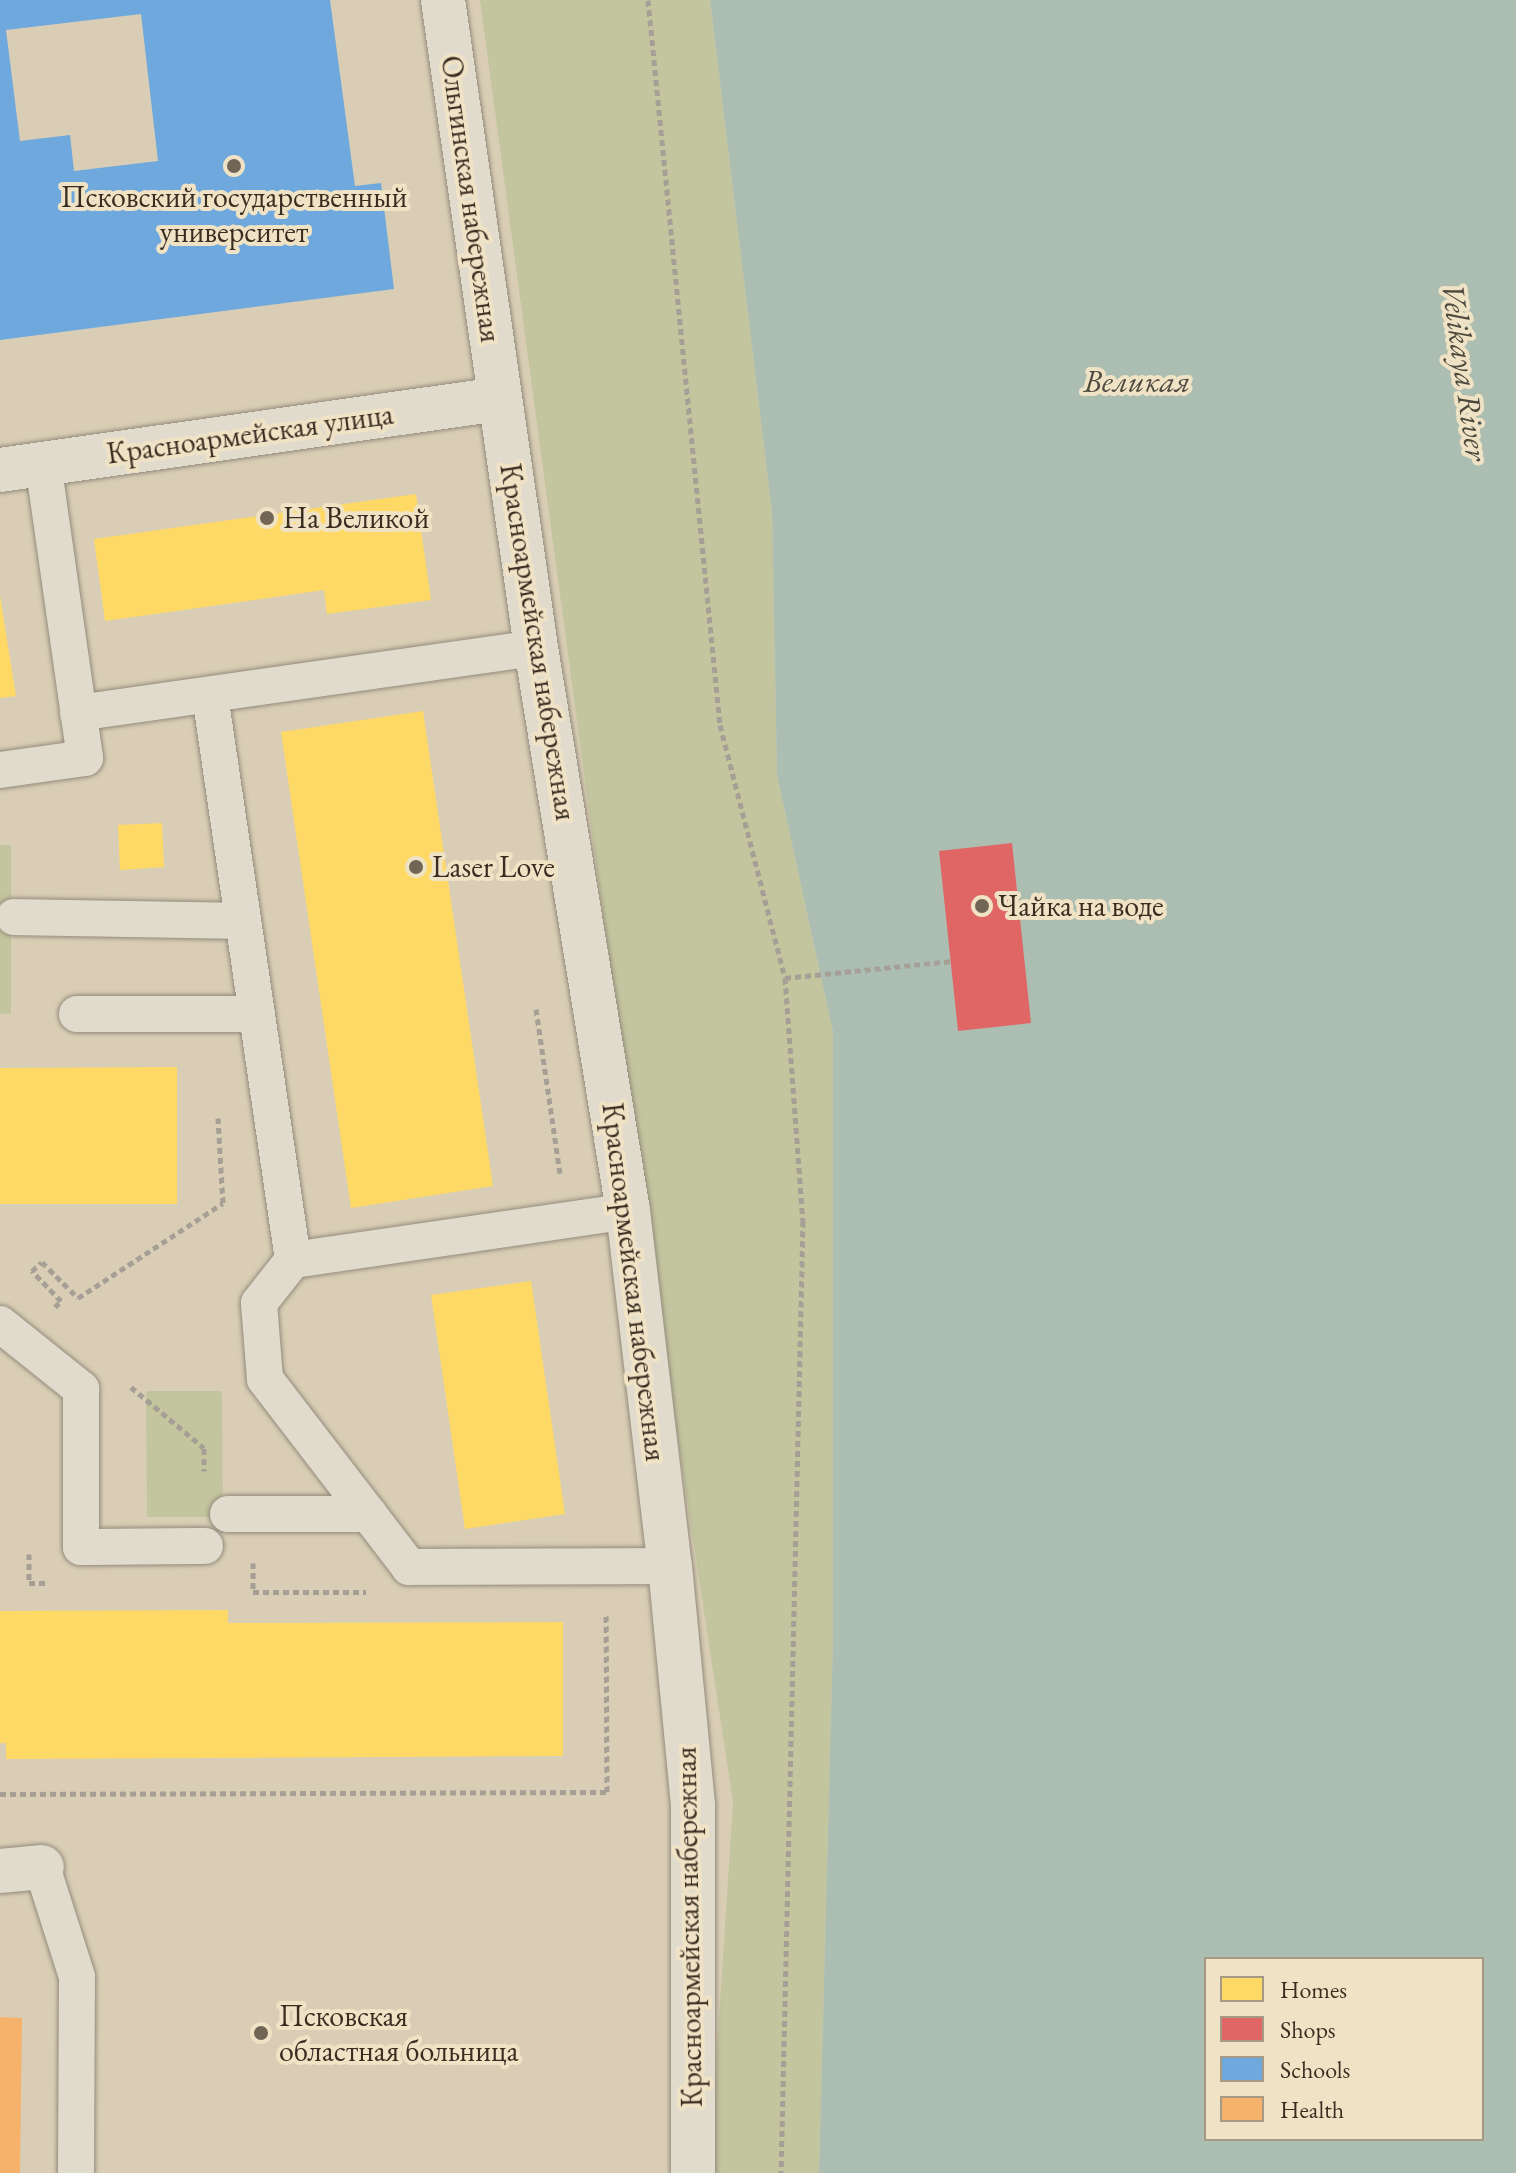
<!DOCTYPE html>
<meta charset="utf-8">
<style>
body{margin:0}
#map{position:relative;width:1516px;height:2173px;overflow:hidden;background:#d9ceb5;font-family:"EB Garamond",serif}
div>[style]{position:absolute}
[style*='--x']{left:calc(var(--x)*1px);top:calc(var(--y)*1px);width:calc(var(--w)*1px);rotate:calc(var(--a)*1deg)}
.green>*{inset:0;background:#c2c59e}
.water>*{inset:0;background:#acbeb1}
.homes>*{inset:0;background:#ffd966}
.shops>*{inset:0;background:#e06666}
.schools>*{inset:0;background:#6fa8dc}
.health>*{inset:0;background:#f6b26b}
.path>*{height:5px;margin-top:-2.5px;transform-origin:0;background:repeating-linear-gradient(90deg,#a59f95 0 6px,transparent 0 10px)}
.roads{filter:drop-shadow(0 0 2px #938b7c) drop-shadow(0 0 2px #938b7c)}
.service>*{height:36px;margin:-18px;padding:0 18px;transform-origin:18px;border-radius:18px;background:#e1dbce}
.minor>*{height:44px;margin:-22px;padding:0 22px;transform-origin:22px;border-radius:22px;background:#e1dbce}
.dots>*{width:22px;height:22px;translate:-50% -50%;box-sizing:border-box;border:4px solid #f0e3c5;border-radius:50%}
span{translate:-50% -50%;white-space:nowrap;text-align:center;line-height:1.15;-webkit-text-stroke:8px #f0e3c5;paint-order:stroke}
.poi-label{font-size:30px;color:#392d22}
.left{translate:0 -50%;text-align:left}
.street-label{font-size:30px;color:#392d22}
.water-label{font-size:32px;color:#4c493e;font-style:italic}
.legend{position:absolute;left:1204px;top:1957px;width:280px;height:184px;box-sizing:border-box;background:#f0e3c5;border:2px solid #a79a84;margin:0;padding:10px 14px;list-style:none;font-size:24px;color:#392d22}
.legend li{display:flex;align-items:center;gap:16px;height:40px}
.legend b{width:40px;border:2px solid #a79a84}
</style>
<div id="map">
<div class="green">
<div style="clip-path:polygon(480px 0,710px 0,772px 512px,777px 775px,833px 1032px,833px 1638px,819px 2173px,709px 2173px,733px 1802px,641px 1197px)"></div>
<div style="clip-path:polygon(0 845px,11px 845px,11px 1014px,0 1014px)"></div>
<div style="clip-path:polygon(146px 1391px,222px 1391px,223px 1517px,147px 1517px)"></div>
</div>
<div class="water">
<div style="clip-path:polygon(evenodd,710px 0,1516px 0,1516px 2173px,819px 2173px,833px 1638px,833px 1032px,777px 775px,772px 512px,710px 0,1206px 1959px,1482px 1959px,1482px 2139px,1206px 2139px,1206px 1959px)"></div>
</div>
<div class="homes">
<div style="clip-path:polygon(416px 494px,431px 600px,327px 614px,324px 590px,105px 621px,94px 539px)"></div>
<div style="clip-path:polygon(0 596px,16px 696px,0 698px)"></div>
<div style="clip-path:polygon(423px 711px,493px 1186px,351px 1208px,281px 732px)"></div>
<div style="clip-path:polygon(162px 823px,164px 867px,120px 870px,118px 825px)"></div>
<div style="clip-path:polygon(177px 1067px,177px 1204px,0 1204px,0 1068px)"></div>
<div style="clip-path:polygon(531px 1281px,565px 1514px,465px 1529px,431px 1295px)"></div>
<div style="clip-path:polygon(228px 1610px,228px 1623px,563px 1622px,563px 1756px,6px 1759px,6px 1743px,0 1743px,0 1611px)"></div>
</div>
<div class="shops">
<div style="clip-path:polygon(1012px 843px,1031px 1023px,958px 1031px,939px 851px)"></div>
</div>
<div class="schools">
<div style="clip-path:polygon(evenodd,0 0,330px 0,355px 186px,381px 183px,394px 289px,0 340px,0 0,141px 14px,158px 161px,74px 171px,70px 135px,20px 141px,6px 30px,141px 14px)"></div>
</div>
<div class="health">
<div style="clip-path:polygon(0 2017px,22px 2018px,20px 2173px,0 2173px)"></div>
</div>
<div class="path">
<div style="--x:648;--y:0;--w:729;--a:84.33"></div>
<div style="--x:720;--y:725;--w:261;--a:75.6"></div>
<div style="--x:785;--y:978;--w:244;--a:85.8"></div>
<div style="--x:803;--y:1221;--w:952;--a:91.32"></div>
<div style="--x:785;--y:978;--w:167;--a:-5.8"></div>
<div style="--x:536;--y:1009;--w:166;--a:81.7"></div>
<div style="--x:55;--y:1307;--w:8;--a:-45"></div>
<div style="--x:61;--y:1301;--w:42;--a:-134"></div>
<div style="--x:32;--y:1271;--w:13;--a:-42"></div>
<div style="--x:42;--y:1262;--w:51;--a:45"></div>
<div style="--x:78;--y:1298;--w:173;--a:-33.2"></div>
<div style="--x:223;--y:1203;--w:85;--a:-93.4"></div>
<div style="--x:131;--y:1387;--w:95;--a:39.9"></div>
<div style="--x:204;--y:1448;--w:23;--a:90"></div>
<div style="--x:29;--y:1554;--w:29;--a:90"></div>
<div style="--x:29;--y:1583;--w:17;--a:0"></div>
<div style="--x:253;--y:1563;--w:29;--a:90"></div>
<div style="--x:253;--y:1592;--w:113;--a:0"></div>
<div style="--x:0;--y:1794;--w:607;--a:-0.19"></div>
<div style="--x:607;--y:1792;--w:177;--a:-90.3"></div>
</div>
<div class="roads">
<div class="service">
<div style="--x:210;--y:695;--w:571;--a:81.64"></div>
<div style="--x:293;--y:1260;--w:339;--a:-8.3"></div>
<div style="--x:78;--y:713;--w:463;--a:-8.1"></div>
<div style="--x:0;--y:770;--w:86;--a:-8"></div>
<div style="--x:85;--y:758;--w:297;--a:-98.1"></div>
<div style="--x:14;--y:917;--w:229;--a:1"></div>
<div style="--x:77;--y:1014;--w:180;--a:0"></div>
<div style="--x:293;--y:1260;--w:55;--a:128.3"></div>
<div style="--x:259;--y:1303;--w:76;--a:85.5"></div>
<div style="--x:265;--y:1379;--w:237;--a:52.5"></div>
<div style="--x:409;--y:1567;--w:261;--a:-0.2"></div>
<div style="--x:0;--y:1324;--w:104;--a:38.7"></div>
<div style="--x:81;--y:1389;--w:158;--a:90"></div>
<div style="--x:81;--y:1547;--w:124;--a:-0.5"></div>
<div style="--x:228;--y:1514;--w:141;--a:0"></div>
<div style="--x:42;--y:1867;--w:115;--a:72.3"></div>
<div style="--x:77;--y:1977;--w:196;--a:90.3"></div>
</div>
<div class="minor">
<div style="--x:443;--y:0;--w:655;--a:81.83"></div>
<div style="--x:536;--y:648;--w:570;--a:80.72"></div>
<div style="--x:628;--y:1211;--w:357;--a:83.3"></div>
<div style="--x:670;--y:1566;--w:240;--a:84.5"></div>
<div style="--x:693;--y:1805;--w:368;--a:90"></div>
<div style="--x:0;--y:470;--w:504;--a:-8.1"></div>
<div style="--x:0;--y:1871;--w:42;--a:-5.4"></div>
</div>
</div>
<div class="dots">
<div style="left:234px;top:166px;background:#716555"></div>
<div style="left:267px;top:518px;background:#716555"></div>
<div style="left:416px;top:867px;background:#716555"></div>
<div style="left:982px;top:906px;background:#716555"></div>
<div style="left:261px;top:2033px;background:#716555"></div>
</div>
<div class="poi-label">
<span style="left:234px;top:214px">Псковский государственный<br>университет</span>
<span class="left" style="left:283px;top:518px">На Великой</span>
<span class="left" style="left:432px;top:867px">Laser Love</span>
<span class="left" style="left:998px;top:906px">Чайка на воде</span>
<span class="left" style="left:279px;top:2033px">Псковская<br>областная больница</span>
</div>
<div class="street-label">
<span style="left:471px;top:199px;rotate:82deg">Ольгинская набережная</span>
<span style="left:250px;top:434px;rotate:-8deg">Красноармейская улица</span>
<span style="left:538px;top:642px;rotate:81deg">Красноармейская набережная</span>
<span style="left:634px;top:1282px;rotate:83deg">Красноармейская набережная</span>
<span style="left:689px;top:1927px;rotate:-91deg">Красноармейская набережная</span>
</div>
<div class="water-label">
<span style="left:1465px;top:372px;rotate:82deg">Velikaya River</span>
<span style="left:1137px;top:381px">Великая</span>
</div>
<ul class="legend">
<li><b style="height:22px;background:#ffd966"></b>Homes</li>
<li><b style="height:22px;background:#e06666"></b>Shops</li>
<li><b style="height:22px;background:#6fa8dc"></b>Schools</li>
<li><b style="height:22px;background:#f6b26b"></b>Health</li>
</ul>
</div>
